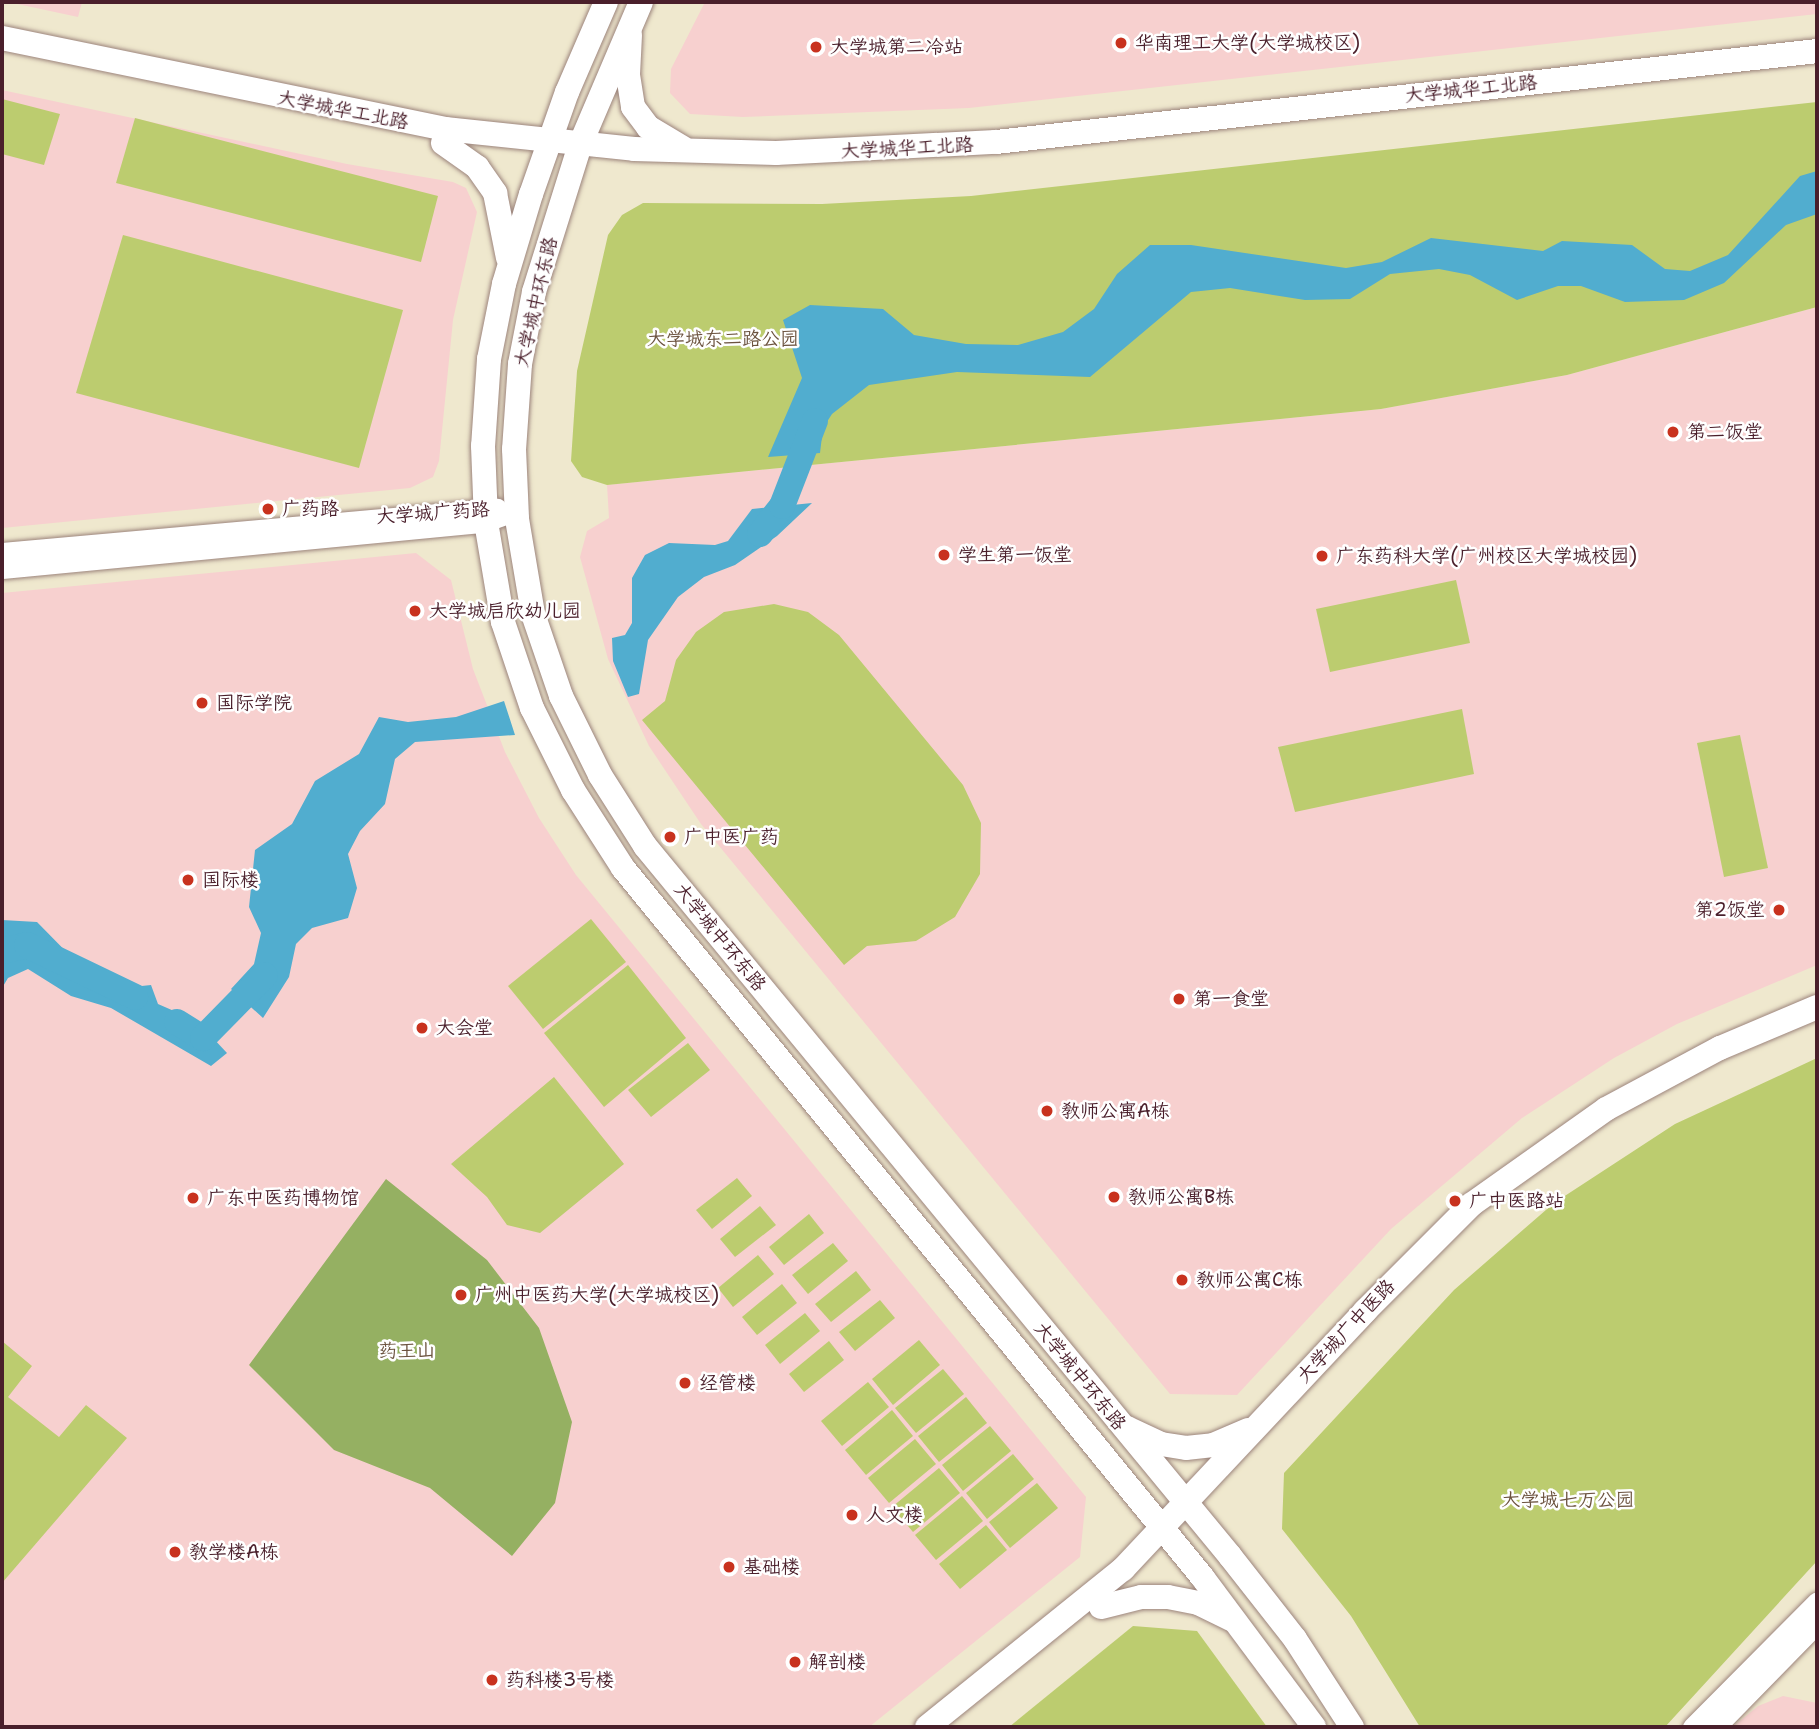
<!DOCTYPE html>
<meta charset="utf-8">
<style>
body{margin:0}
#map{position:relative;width:1819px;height:1729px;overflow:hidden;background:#efe8ce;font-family:"Shantell Sans","LXGW WenKai TC",sans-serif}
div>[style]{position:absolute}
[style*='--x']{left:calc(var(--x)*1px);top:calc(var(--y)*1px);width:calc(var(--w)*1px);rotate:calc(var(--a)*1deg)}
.built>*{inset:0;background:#f7d0cf}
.green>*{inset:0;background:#bccc6f}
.forest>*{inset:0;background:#95b062}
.water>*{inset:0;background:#51adcf}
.river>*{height:26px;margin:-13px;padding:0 13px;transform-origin:13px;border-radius:13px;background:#51adcf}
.roads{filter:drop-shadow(0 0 2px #9c847c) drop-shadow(0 0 2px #9c847c)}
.minor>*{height:19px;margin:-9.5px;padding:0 9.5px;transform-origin:9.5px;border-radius:9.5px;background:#fff}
.major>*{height:24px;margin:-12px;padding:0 12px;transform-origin:12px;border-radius:12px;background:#fff}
.dots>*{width:19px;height:19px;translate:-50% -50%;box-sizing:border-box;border:4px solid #fff;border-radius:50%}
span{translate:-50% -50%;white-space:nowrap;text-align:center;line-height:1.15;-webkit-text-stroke:5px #fff;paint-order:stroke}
.poi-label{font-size:19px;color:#4a1f2b}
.left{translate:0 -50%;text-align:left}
.right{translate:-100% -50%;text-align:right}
.street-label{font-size:19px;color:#4a1f2b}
.park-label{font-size:19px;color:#6c533f}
.frame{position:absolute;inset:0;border:4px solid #4a1f2b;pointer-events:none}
</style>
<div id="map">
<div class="built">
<div style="clip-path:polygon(8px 2px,82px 2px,78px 17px)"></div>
<div style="clip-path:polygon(705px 2px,1817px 2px,1817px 14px,969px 108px,743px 117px,690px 114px,670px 93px,671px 69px)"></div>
<div style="clip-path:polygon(2px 90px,347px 164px,453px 182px,466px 188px,477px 212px,453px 320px,439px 461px,433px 477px,410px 488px,2px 528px)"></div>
<div style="clip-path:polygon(1817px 307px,1817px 965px,1677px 1024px,1614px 1058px,1522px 1118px,1391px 1229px,1237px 1395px,1170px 1394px,701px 824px,649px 746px,608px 659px,580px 557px,587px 531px,609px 518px,607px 485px,1381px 409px,1567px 375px)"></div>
<div style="clip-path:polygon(416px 553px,451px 580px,473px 669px,505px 752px,539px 818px,576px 875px,1086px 1497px,1080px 1557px,869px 1727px,2px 1727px,2px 593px)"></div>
<div style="clip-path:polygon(1783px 1696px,1817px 1703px,1817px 1727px,1733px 1727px,1758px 1706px)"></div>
</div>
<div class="green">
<div style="clip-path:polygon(2px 99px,60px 114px,44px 165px,2px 154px)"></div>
<div style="clip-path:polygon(1817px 102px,1817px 307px,1567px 375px,1381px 409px,607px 485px,582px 477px,571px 461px,577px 371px,608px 235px,622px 215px,643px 203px,822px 204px,971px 196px)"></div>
<div style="clip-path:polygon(135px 118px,438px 196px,421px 262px,116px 183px)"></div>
<div style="clip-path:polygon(123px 235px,403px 310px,359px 468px,76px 393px)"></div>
<div style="clip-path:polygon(1456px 580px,1470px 643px,1330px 672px,1316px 609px)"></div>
<div style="clip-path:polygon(774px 604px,808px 612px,839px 635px,963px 785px,981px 823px,980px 874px,955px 917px,916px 941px,867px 946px,844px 965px,642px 720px,665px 701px,676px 660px,696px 632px,724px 612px)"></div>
<div style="clip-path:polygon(1462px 709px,1474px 774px,1295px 812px,1278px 747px)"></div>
<div style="clip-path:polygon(1740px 735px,1768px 868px,1724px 877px,1697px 743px)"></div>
<div style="clip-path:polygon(591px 919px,626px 962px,543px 1029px,508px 986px)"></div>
<div style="clip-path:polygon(628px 965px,686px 1038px,604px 1107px,544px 1033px)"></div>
<div style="clip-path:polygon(688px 1043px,710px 1070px,651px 1117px,628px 1090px)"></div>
<div style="clip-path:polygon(1817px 1058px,1817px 1561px,1665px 1727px,1420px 1727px,1351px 1616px,1282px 1529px,1284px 1473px,1454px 1290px,1554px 1203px,1675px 1124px)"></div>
<div style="clip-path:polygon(554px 1077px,624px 1164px,540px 1233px,507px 1225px,487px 1197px,451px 1164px)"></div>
<div style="clip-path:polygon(737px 1178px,752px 1196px,712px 1229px,696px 1210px)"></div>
<div style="clip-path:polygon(760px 1206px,776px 1225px,735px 1257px,720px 1239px)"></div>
<div style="clip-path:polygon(809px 1214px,824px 1233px,784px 1265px,769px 1247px)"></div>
<div style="clip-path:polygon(833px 1243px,848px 1261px,808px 1294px,792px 1275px)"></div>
<div style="clip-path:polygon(758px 1255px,774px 1274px,733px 1307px,718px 1288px)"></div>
<div style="clip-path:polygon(856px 1271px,871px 1290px,831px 1322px,815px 1304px)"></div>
<div style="clip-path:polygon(782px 1284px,797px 1303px,757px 1335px,742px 1317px)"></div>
<div style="clip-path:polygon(880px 1300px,895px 1318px,855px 1351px,839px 1332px)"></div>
<div style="clip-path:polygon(805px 1313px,820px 1331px,780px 1364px,765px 1345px)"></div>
<div style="clip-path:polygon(919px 1340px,940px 1365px,893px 1405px,872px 1379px)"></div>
<div style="clip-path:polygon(2px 1341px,32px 1366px,8px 1397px,59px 1437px,86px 1405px,127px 1438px,2px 1583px)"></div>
<div style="clip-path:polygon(829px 1341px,844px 1360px,804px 1392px,789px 1374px)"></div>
<div style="clip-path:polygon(943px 1369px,964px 1394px,916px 1433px,895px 1408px)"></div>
<div style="clip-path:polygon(868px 1382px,889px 1407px,842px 1446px,821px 1421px)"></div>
<div style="clip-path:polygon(966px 1397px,987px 1423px,939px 1462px,918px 1436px)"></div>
<div style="clip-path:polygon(892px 1410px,913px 1436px,866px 1475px,845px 1450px)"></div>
<div style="clip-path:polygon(990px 1426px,1011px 1451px,963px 1491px,942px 1465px)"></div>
<div style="clip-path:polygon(915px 1439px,936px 1464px,889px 1503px,868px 1478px)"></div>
<div style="clip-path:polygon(1013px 1454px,1034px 1479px,987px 1519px,966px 1493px)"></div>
<div style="clip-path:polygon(939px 1468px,960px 1493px,913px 1532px,892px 1507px)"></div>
<div style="clip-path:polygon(1037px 1483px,1058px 1508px,1010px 1548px,989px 1522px)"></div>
<div style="clip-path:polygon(962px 1496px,983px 1521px,936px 1560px,915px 1535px)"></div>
<div style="clip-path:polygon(986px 1525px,1007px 1550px,960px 1589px,939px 1564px)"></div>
<div style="clip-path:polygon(1133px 1626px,1197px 1631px,1267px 1727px,1009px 1727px)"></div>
</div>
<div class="forest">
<div style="clip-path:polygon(386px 1179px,487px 1260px,539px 1328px,572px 1422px,555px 1503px,512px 1556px,430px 1488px,334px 1450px,249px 1365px)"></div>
</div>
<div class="water">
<div style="clip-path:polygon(1817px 171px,1817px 214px,1786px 225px,1724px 283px,1684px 300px,1625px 302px,1581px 286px,1558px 286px,1517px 300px,1470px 275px,1439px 269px,1390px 274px,1350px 299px,1305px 300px,1230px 288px,1191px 292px,1090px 377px,957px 372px,869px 385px,832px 414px,823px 428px,820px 453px,768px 457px,802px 378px,783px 320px,810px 305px,883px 309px,914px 335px,966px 344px,1018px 345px,1063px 332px,1094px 309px,1117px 274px,1150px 245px,1191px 245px,1346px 268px,1382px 262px,1431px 238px,1543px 251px,1562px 241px,1632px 245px,1665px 269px,1690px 271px,1728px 255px,1800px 176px)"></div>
<div style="clip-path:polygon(812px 503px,777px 536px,735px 565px,704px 577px,678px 597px,648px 640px,639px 694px,628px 697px,613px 661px,612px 638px,625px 635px,632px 623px,632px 578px,645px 555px,669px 543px,715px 545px,728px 541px,752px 509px)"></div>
<div style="clip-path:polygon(504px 701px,515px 735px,415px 742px,395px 759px,385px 804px,360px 831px,348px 854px,357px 888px,348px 918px,312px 928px,296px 944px,289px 977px,263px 1018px,231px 989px,254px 964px,261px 933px,249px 907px,255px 850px,292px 824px,315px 781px,359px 754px,379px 717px,408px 722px,456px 717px)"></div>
<div style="clip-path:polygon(2px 920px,37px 922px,91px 977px,123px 988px,151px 985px,158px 1004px,197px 1021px,227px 1053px,211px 1066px,111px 1008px,71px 996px,28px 969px,8px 978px,2px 988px)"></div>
</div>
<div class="river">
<div style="--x:760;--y:534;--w:36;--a:-52"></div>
<div style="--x:782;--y:506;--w:91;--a:-68.8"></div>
<div style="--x:2;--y:951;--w:26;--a:-13"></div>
<div style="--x:27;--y:945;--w:120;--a:25.7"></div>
<div style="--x:177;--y:1022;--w:31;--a:32"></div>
<div style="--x:203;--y:1038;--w:88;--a:-45.5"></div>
</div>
<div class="roads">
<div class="minor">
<div style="--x:2;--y:552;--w:497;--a:-5.1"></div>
<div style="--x:2;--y:569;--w:486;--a:-5.5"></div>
<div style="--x:486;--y:522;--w:32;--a:-20"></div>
<div style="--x:1692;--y:1727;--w:177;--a:-45.2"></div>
<div style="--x:1716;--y:1727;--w:144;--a:-45.6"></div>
</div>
<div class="major">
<div style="--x:606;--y:2;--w:98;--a:113.4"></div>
<div style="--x:567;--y:92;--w:108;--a:109.4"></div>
<div style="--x:531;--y:194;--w:94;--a:106.7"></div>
<div style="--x:504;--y:284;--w:76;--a:101.3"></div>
<div style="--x:489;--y:359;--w:87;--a:93.9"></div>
<div style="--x:483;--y:446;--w:76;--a:87.7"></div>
<div style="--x:486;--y:522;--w:101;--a:80.4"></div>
<div style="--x:503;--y:622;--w:91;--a:71.4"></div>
<div style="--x:532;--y:708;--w:92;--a:63.4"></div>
<div style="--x:573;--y:790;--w:93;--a:57.3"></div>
<div style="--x:623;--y:868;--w:917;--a:50.75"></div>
<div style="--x:1203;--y:1578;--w:186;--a:53.3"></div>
<div style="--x:641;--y:2;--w:155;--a:113.1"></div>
<div style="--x:580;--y:145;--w:154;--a:107.4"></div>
<div style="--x:534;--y:292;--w:73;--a:101"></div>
<div style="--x:520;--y:364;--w:85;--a:94"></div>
<div style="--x:514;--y:449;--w:70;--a:87.5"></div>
<div style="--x:517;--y:519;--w:96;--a:80.4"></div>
<div style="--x:533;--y:614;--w:87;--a:71.1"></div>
<div style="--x:561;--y:696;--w:88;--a:63.7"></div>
<div style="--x:600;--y:775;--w:84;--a:57.6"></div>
<div style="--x:645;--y:846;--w:920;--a:50.51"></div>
<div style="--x:1230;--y:1556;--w:105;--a:51.9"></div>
<div style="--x:1295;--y:1639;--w:105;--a:57.1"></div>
<div style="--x:630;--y:35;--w:40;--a:92.9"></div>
<div style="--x:628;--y:75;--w:32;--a:81"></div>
<div style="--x:633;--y:107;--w:25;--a:53"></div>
<div style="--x:648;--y:127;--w:41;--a:31"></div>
<div style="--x:2;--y:38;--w:452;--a:11.6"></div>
<div style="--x:445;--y:129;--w:190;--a:6"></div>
<div style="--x:634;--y:149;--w:142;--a:1.6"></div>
<div style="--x:776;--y:153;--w:220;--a:-2.9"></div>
<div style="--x:996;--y:142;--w:826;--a:-6.32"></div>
<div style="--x:443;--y:143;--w:42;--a:35.2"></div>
<div style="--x:477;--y:167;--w:32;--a:55"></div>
<div style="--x:495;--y:193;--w:66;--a:78.7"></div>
<div style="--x:1127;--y:1428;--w:38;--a:25"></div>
<div style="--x:1161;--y:1444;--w:25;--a:9"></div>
<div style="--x:1186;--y:1448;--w:27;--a:-6"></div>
<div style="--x:1213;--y:1445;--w:38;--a:-23"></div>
<div style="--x:1101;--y:1607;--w:41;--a:-14"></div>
<div style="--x:1141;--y:1597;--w:27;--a:0"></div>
<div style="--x:1168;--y:1597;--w:31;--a:11"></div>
<div style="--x:1198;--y:1603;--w:37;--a:26"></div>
<div style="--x:927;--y:1727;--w:252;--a:-38.9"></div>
<div style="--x:1123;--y:1569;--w:354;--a:-46.8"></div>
<div style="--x:1365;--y:1311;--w:151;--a:-45"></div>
<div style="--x:1472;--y:1204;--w:164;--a:-35.3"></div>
<div style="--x:1606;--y:1109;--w:129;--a:-28.2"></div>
<div style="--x:1720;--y:1048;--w:105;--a:-22.9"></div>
</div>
</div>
<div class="dots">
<div style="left:1121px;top:43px;background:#c8321e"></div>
<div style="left:816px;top:47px;background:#c8321e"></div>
<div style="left:1673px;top:432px;background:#c8321e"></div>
<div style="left:268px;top:509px;background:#c8321e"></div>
<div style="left:944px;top:555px;background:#c8321e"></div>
<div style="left:1322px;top:556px;background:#c8321e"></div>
<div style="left:415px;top:611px;background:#c8321e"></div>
<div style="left:202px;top:703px;background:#c8321e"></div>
<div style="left:670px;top:837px;background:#c8321e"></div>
<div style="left:188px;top:880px;background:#c8321e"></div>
<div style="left:1779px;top:910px;background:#c8321e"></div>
<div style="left:1179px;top:999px;background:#c8321e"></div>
<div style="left:422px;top:1028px;background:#c8321e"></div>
<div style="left:1047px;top:1111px;background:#c8321e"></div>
<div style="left:1114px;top:1197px;background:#c8321e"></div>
<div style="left:193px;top:1198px;background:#c8321e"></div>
<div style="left:1455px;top:1201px;background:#c8321e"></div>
<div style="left:1182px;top:1280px;background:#c8321e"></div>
<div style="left:461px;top:1295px;background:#c8321e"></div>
<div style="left:685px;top:1383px;background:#c8321e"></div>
<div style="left:852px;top:1515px;background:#c8321e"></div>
<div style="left:175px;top:1552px;background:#c8321e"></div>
<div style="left:729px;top:1567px;background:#c8321e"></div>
<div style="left:795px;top:1662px;background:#c8321e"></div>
<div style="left:492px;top:1680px;background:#c8321e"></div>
</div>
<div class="poi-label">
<span class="left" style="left:1135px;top:43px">华南理工大学(大学城校区)</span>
<span class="left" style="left:830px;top:47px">大学城第二冷站</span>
<span class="left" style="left:1687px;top:432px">第二饭堂</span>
<span class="left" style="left:282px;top:509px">广药路</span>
<span class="left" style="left:958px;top:555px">学生第一饭堂</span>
<span class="left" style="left:1336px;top:556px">广东药科大学(广州校区大学城校园)</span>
<span class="left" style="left:429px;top:611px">大学城启欣幼儿园</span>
<span class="left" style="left:216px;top:703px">国际学院</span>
<span class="left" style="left:684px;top:837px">广中医广药</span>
<span class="left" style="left:202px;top:880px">国际楼</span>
<span class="right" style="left:1765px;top:910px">第2饭堂</span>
<span class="left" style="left:1193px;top:999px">第一食堂</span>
<span class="left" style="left:436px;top:1028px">大会堂</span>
<span class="left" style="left:1061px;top:1111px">教师公寓A栋</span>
<span class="left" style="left:1128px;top:1197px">教师公寓B栋</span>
<span class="left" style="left:207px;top:1198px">广东中医药博物馆</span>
<span class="left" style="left:1469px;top:1201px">广中医路站</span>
<span class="left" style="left:1196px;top:1280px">教师公寓C栋</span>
<span class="left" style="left:475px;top:1295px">广州中医药大学(大学城校区)</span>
<span class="left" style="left:699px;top:1383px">经管楼</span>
<span class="left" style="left:866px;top:1515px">人文楼</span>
<span class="left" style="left:189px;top:1552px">教学楼A栋</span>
<span class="left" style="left:743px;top:1567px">基础楼</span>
<span class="left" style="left:809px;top:1662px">解剖楼</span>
<span class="left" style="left:506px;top:1680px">药科楼3号楼</span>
</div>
<div class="street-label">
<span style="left:1471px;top:89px;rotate:-6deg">大学城华工北路</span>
<span style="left:343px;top:110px;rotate:11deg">大学城华工北路</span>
<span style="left:907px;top:148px;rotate:-3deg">大学城华工北路</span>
<span style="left:536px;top:302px;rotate:-77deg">大学城中环东路</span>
<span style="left:433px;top:513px;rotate:-4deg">大学城广药路</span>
<span style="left:720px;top:937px;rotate:51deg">大学城中环东路</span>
<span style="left:1346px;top:1331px;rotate:-47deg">大学城广中医路</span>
<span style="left:1080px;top:1376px;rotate:51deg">大学城中环东路</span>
</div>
<div class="park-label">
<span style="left:723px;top:339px">大学城东二路公园</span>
<span style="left:407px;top:1351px">药王山</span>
<span style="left:1568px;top:1500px">大学城七万公园</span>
</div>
<div class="frame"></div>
</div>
